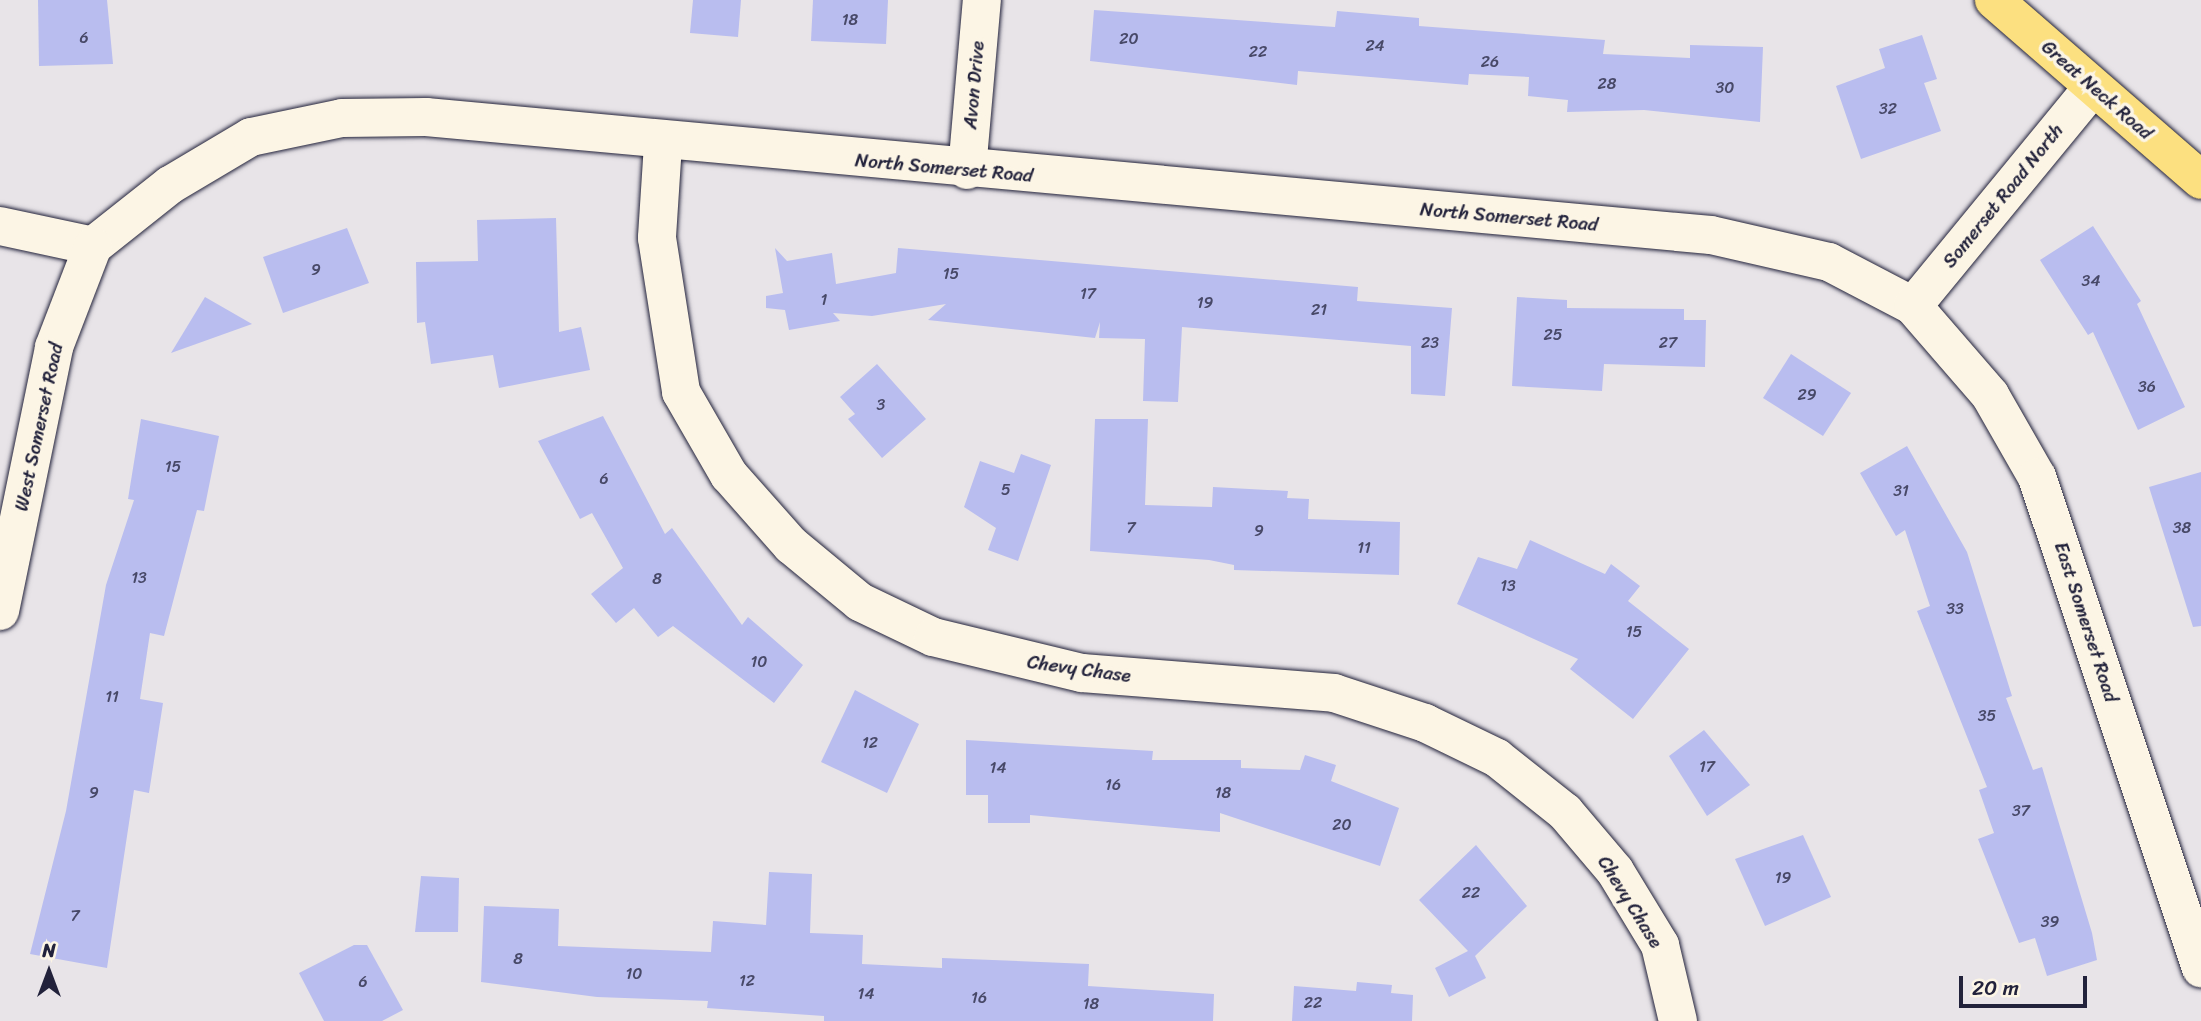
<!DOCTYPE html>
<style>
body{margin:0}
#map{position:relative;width:2201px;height:1021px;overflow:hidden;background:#e8e4e8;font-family:Sriracha,sans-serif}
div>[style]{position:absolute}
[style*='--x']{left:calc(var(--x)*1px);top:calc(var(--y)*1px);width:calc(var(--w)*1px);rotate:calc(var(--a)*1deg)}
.building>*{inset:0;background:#b9bdef}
.roads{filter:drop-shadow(0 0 2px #22223b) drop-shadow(0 0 2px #22223b)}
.minor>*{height:38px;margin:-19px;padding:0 19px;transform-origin:19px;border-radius:19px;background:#fcf5e5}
.major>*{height:38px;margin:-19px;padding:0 19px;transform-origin:19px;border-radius:19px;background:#fce080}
span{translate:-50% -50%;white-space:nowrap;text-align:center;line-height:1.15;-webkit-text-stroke:7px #fcf5e5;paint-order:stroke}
.number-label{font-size:16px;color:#484968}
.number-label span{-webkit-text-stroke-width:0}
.street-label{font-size:19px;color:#22223b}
.north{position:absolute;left:14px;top:937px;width:70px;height:70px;-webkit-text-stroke:5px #fcf5e5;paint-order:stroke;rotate:0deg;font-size:19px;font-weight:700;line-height:28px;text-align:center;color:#22223b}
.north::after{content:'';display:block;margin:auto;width:24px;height:32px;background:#22223b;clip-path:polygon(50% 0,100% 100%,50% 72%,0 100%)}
.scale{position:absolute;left:1959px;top:976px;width:128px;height:32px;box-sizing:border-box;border:4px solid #22223b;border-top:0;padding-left:9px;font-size:21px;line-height:24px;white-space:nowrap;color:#22223b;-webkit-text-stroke:5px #fcf5e5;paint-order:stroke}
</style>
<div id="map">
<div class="building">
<div style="clip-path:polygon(38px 0,107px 0,113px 64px,39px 66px)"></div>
<div style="clip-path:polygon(693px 0,741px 0,738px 37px,690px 33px)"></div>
<div style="clip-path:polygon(813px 0,888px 0,886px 44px,811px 41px)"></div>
<div style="clip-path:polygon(1094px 10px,1335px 27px,1337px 11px,1419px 18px,1419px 26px,1605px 40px,1603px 54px,1690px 58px,1690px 45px,1763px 47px,1760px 122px,1644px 110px,1567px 112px,1568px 100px,1528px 96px,1529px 77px,1469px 74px,1468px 85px,1298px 71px,1297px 85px,1090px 61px)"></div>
<div style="clip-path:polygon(1922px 35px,1937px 79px,1924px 83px,1941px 131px,1861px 159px,1836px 86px,1885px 68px,1879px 49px)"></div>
<div style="clip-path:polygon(556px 218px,559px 332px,581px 327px,590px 370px,499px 388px,493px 355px,431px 364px,425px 322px,417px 323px,416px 262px,478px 261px,477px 220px)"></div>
<div style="clip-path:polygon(2093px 226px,2141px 301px,2137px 304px,2185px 407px,2138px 430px,2093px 332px,2088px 335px,2040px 260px)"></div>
<div style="clip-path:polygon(347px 228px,369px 283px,283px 313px,263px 257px)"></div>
<div style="clip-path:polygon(775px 248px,787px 261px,832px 253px,836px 284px,896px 273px,898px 248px,1358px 287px,1357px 301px,1452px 308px,1445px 396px,1411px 394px,1411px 346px,1182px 327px,1178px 402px,1143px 401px,1145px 339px,1099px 338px,1100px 322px,1095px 338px,928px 320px,946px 304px,872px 316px,833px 313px,840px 321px,789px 330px,785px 310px,766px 308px,766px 296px,783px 293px)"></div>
<div style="clip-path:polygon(205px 297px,252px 324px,171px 353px)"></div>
<div style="clip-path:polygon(1517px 297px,1567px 300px,1567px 308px,1684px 309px,1684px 320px,1706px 320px,1705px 367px,1604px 364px,1602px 391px,1512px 386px)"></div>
<div style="clip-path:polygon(1791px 354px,1851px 393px,1823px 436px,1763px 398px)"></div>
<div style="clip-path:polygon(877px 364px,926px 419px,882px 458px,848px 419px,855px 414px,840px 397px)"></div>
<div style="clip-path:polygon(603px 416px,665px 534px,672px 528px,742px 625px,748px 617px,803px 665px,774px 703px,673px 626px,658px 637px,634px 608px,616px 623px,591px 594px,623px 568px,592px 513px,580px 519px,538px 441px)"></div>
<div style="clip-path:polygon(141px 419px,219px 436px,204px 511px,197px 510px,164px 636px,150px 633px,140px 699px,163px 703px,149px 793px,134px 790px,107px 968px,30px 954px,66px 811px,106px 585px,134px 500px,128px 499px)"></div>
<div style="clip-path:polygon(1095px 419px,1148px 419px,1145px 505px,1212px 507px,1213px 487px,1288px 491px,1287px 498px,1309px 499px,1308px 519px,1400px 522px,1399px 575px,1234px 570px,1234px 565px,1209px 560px,1090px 551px)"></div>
<div style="clip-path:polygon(1907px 446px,1967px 552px,2012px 696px,2006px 698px,2033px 770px,2042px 767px,2092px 933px,2097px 960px,2047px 976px,2035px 938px,2019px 943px,1978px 839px,1994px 833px,1979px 790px,1987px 787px,1917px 611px,1930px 606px,1905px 530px,1896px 536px,1860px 473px)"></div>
<div style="clip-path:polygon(1021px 454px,1051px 465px,1018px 561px,988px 550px,996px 528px,964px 507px,980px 461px,1014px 473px)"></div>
<div style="clip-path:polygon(2201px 472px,2201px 626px,2193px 627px,2149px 487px)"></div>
<div style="clip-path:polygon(1530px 540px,1605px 574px,1611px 564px,1640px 586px,1628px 601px,1689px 649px,1633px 719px,1570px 669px,1578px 659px,1457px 604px,1478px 557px,1517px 569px)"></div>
<div style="clip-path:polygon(855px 690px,919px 724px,887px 793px,821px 762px)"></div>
<div style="clip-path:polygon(1704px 730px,1750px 785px,1707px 816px,1669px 756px)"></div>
<div style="clip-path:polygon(966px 740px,1153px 751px,1152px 760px,1241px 760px,1241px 768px,1300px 770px,1305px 755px,1336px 765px,1331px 781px,1399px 808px,1380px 866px,1220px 813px,1220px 832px,1030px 815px,1030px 823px,988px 823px,988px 795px,966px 795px)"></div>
<div style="clip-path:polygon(1803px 835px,1831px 897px,1765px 926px,1735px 859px)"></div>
<div style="clip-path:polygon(1476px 845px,1527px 906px,1475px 956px,1486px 978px,1449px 997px,1435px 968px,1468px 951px,1419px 900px)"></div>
<div style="clip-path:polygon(769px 872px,812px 874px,810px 933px,863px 935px,862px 964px,942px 968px,942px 958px,1089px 964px,1088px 986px,1214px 994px,1213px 1021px,824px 1021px,824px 1016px,707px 1008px,708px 1001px,597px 997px,481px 982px,484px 906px,559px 909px,558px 946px,711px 952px,713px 921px,766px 925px)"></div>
<div style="clip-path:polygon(421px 876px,459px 878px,458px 932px,415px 932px)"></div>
<div style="clip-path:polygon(354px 945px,367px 945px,403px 1010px,382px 1021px,324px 1021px,299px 973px)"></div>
<div style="clip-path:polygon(1357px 982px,1392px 985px,1391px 993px,1413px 995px,1412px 1021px,1292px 1021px,1294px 986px,1356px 991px)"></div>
</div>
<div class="roads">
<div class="minor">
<div style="--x:663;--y:144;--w:94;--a:93.7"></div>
<div style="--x:657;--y:238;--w:156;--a:81.1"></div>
<div style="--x:681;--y:392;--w:96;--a:60"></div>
<div style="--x:729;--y:475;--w:94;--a:48.5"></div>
<div style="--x:791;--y:545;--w:89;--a:39.6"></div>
<div style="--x:860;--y:602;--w:81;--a:25.6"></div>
<div style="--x:933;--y:637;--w:153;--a:13.6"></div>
<div style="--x:1082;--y:673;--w:253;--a:4.5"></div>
<div style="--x:1334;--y:693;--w:96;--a:18.2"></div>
<div style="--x:1425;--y:723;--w:80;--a:25.9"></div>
<div style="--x:1497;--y:758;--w:87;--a:38.5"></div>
<div style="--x:1565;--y:812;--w:77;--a:49.7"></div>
<div style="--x:1615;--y:871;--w:87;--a:58.7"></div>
<div style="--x:1660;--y:945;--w:78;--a:76.7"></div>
<div style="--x:967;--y:170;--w:171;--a:-85"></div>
<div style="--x:0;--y:226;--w:95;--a:12.1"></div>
<div style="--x:93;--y:246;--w:98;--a:-38.4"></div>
<div style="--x:170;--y:185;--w:94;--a:-30.7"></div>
<div style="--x:251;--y:137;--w:93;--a:-11.8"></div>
<div style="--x:342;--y:118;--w:84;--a:-0.7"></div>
<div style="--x:426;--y:117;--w:1290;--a:5.25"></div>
<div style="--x:1711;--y:235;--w:121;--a:12.9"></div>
<div style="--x:1829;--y:262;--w:95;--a:27.6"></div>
<div style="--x:1913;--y:306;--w:118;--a:49.1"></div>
<div style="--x:1990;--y:395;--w:95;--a:60.2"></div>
<div style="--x:2037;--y:477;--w:518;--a:71.53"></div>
<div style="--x:1913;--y:306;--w:283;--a:-50.6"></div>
<div style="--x:0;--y:611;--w:269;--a:-78.4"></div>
<div style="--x:54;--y:347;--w:108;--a:-68.9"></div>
</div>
<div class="major">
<div style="--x:1994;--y:0;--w:274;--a:41"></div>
</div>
</div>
<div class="number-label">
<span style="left:850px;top:20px">18</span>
<span style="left:84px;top:38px">6</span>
<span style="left:1129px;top:39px">20</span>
<span style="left:1375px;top:46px">24</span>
<span style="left:1258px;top:52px">22</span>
<span style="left:1490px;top:62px">26</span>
<span style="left:1607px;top:84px">28</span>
<span style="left:1725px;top:88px">30</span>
<span style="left:1888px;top:109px">32</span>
<span style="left:316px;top:270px">9</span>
<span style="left:951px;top:274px">15</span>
<span style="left:2091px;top:281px">34</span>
<span style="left:1088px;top:294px">17</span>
<span style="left:824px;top:300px">1</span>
<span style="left:1205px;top:303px">19</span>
<span style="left:1319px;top:310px">21</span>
<span style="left:1553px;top:335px">25</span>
<span style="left:1430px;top:343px">23</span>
<span style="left:1668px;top:343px">27</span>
<span style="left:2147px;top:387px">36</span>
<span style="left:1807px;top:395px">29</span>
<span style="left:881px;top:405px">3</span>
<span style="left:173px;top:467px">15</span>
<span style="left:604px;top:479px">6</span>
<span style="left:1006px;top:490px">5</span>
<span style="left:1901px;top:491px">31</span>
<span style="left:1131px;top:528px">7</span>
<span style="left:2182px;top:528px">38</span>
<span style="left:1259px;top:531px">9</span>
<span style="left:1364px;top:548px">11</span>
<span style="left:139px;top:578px">13</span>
<span style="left:657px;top:579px">8</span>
<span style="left:1508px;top:586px">13</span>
<span style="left:1955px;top:609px">33</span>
<span style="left:1634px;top:632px">15</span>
<span style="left:759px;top:662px">10</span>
<span style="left:112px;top:697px">11</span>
<span style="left:1987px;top:716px">35</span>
<span style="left:870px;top:743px">12</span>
<span style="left:1707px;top:767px">17</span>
<span style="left:998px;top:768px">14</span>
<span style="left:1113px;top:785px">16</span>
<span style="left:94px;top:793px">9</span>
<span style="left:1223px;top:793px">18</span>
<span style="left:2021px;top:811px">37</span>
<span style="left:1342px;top:825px">20</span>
<span style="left:1783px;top:878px">19</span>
<span style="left:1471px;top:893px">22</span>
<span style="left:75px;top:916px">7</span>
<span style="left:2050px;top:922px">39</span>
<span style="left:518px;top:959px">8</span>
<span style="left:634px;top:974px">10</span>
<span style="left:747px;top:981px">12</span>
<span style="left:363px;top:982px">6</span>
<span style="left:866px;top:994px">14</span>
<span style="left:979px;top:998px">16</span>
<span style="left:1313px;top:1003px">22</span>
<span style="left:1091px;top:1004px">18</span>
</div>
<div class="street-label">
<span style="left:974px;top:85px;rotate:-85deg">Avon Drive</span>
<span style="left:2097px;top:90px;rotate:41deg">Great Neck Road</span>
<span style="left:944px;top:168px;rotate:5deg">North Somerset Road</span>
<span style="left:2003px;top:196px;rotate:-51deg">Somerset Road North</span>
<span style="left:1509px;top:217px;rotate:5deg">North Somerset Road</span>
<span style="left:39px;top:427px;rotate:-78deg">West Somerset Road</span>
<span style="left:2086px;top:622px;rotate:72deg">East Somerset Road</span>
<span style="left:1079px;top:669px;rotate:8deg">Chevy Chase</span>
<span style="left:1630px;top:902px;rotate:58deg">Chevy Chase</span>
</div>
<div class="north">N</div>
<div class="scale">20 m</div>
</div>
